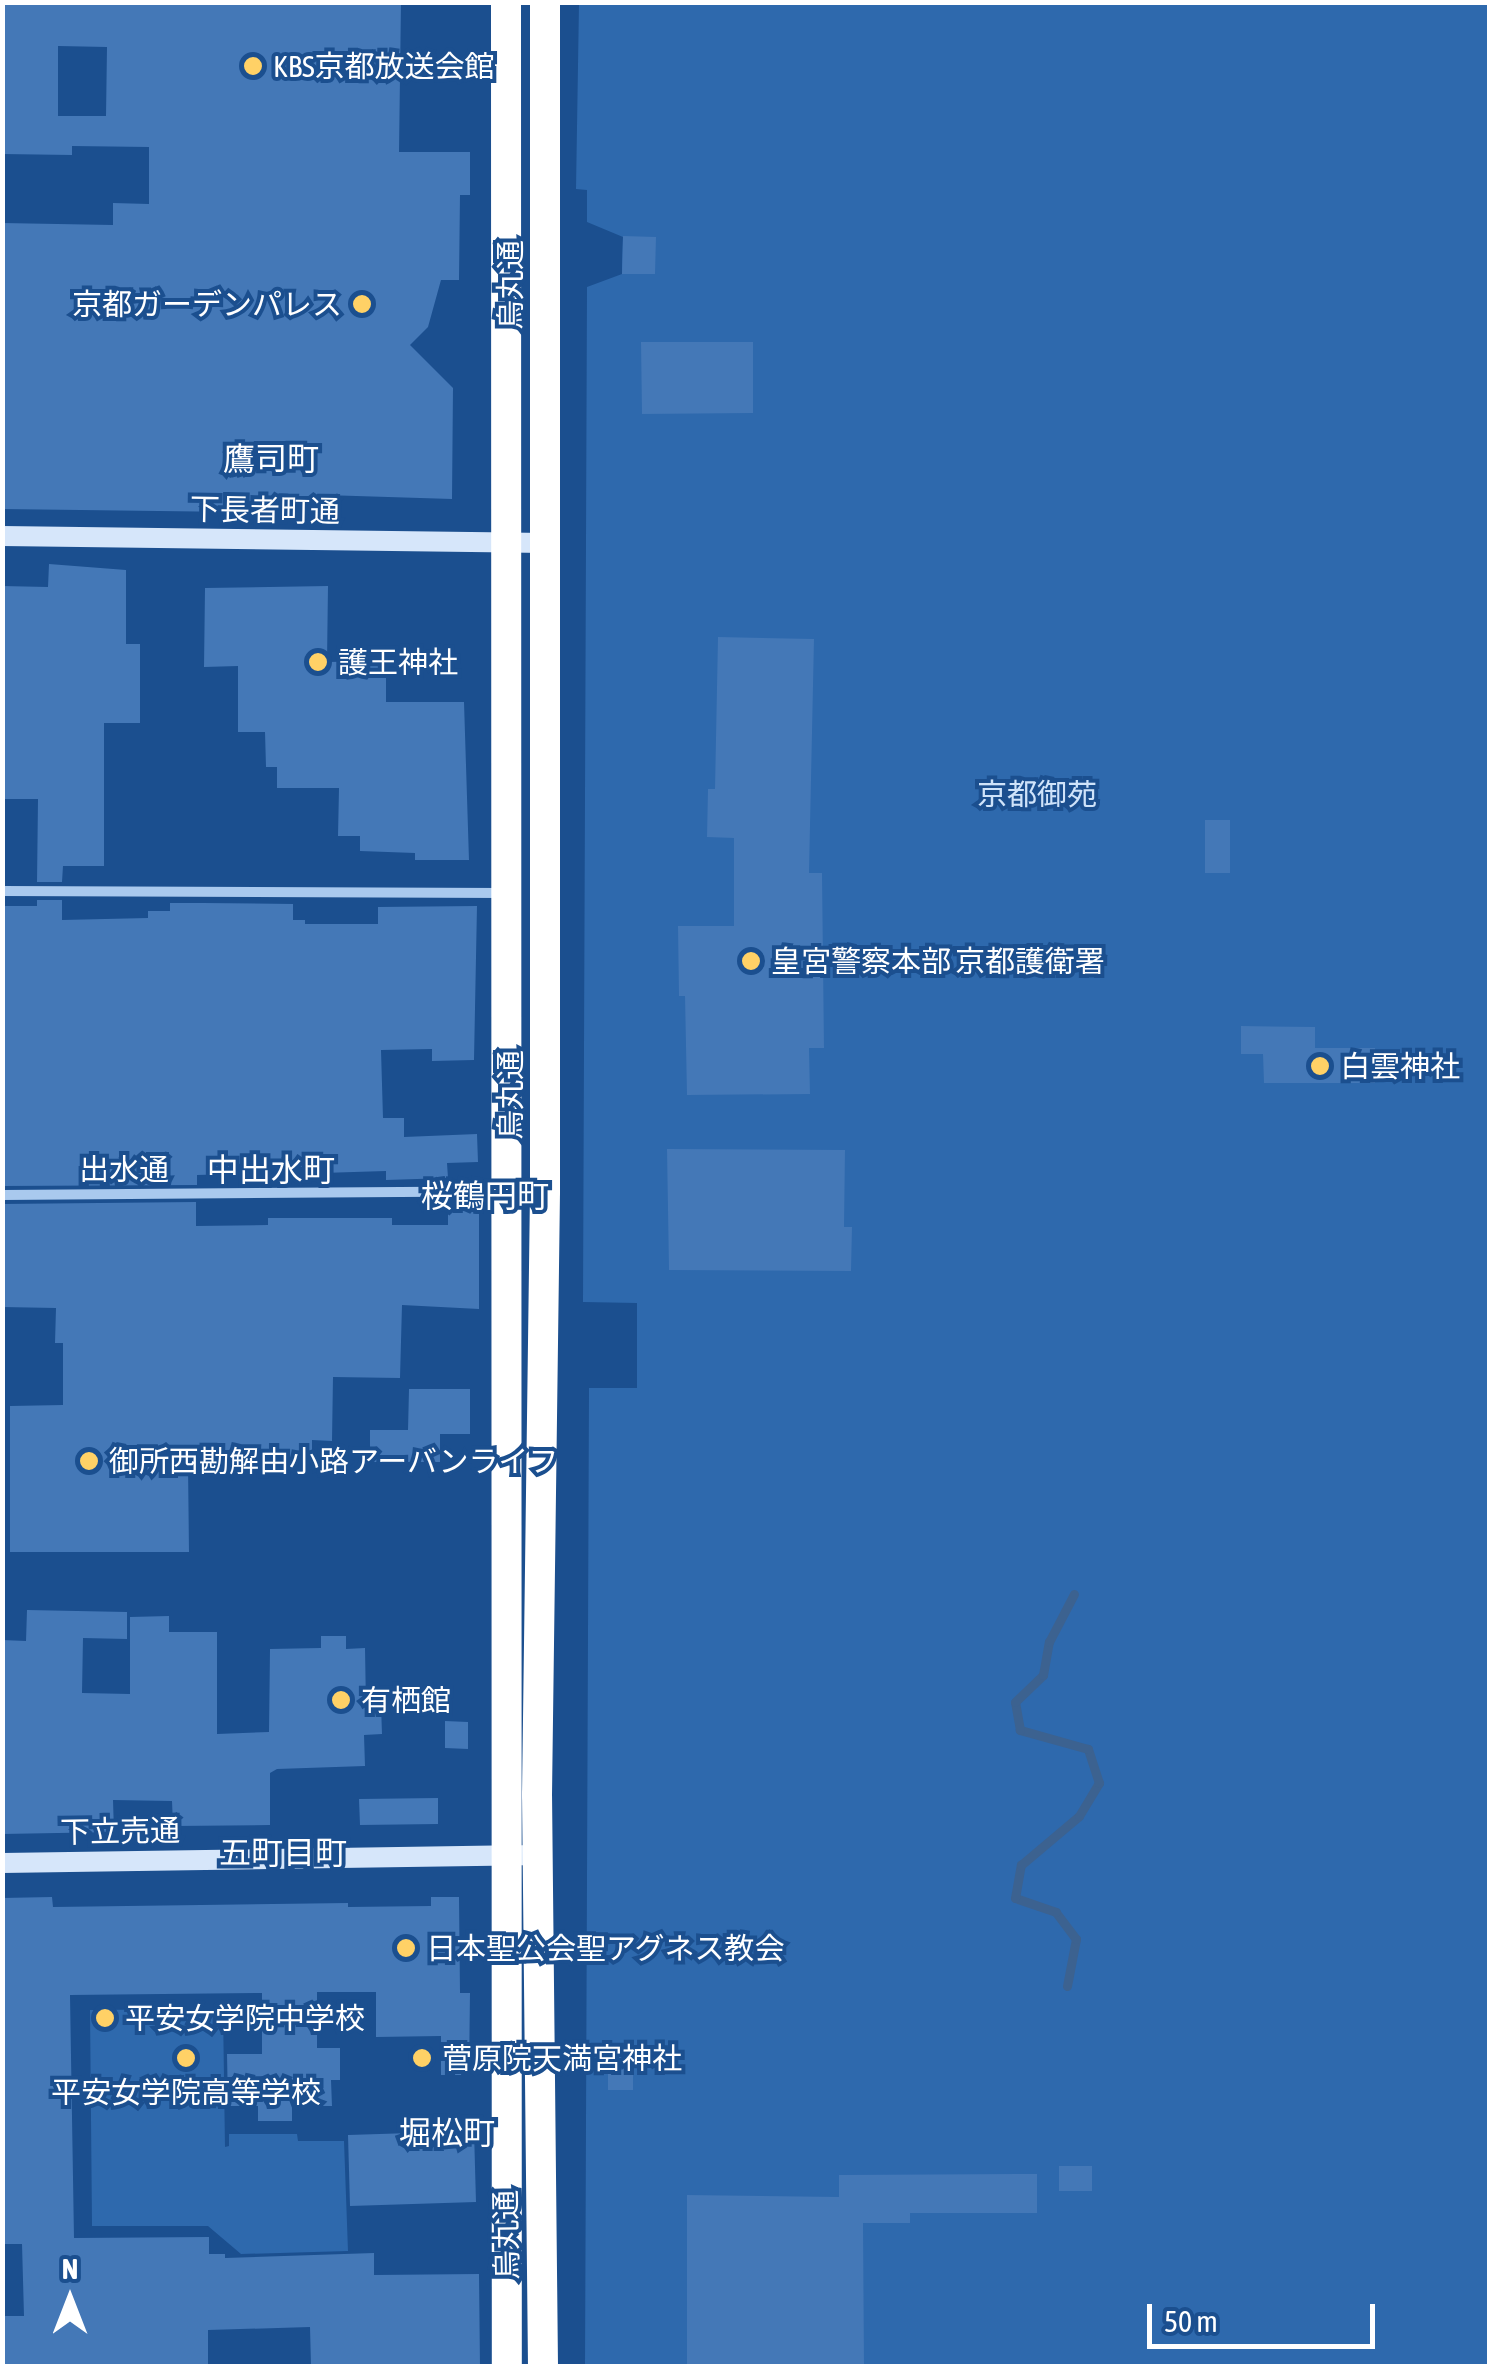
<!DOCTYPE html>
<meta charset="utf-8">
<style>
body{margin:0}
#map{position:relative;width:1492px;height:2369px;overflow:hidden;background:#1b4f8f;font-family:"Asap Condensed","Noto Sans JP",sans-serif}
div>[style]{position:absolute}
[style*='--x']{left:calc(var(--x)*1px);top:calc(var(--y)*1px);width:calc(var(--w)*1px);rotate:calc(var(--a)*1deg)}
.green>*{inset:0;background:#2e69ad}
.stream>*{height:9px;margin:-4.5px;padding:0 4.5px;transform-origin:4.5px;border-radius:4.5px;background:#3c6290}
.building>*{inset:0;background:#4478b7}
.street>*{height:10px;margin:-5px;padding:0 5px;transform-origin:5px;border-radius:5px;background:#a9c9ee}
.secondary>*{height:20px;margin:-10px;padding:0 10px;transform-origin:10px;border-radius:10px;background:#d6e6fa}
.highway>*{height:30px;margin:-15px;padding:0 15px;transform-origin:15px;border-radius:15px;background:#fff}
.dots>*{width:28px;height:28px;translate:-50% -50%;box-sizing:border-box;border:5px solid #1b4f8f;border-radius:50%}
span{translate:-50% -50%;white-space:nowrap;text-align:center;line-height:1.15;-webkit-text-stroke:8px #1b4f8f;paint-order:stroke}
.poi-label{font-size:30px;color:#fff}
.left{translate:0 -50%;text-align:left}
.right{translate:-100% -50%;text-align:right}
.street-label{font-size:30px;color:#fff}
.park-label{font-size:30px;color:#cfe3fa}
.neighbourhood-label{font-size:32px;color:#fff}
.frame{position:absolute;inset:0;border:5px solid #fff;pointer-events:none}
.north{position:absolute;left:20px;top:2249px;width:100px;height:100px;-webkit-text-stroke:8px #1b4f8f;paint-order:stroke;rotate:0deg;font-size:28px;font-weight:700;line-height:40px;text-align:center;color:#fff}
.north::after{content:'';display:block;margin:auto;width:35px;height:45px;background:#fff;clip-path:polygon(50% 0,100% 100%,50% 72%,0 100%)}
.scale{position:absolute;left:1147px;top:2304px;width:228px;height:45px;box-sizing:border-box;border:5px solid #fff;border-top:0;padding-left:12px;font-size:30px;line-height:35px;white-space:nowrap;color:#fff;-webkit-text-stroke:8px #1b4f8f;paint-order:stroke}
</style>
<div id="map">
<div class="green">
<div style="clip-path:polygon(579px 3px,1489px 3px,1489px 2366px,585px 2366px,589px 1388px,637px 1388px,637px 1303px,583px 1302px,587px 287px,622px 274px,623px 237px,587px 222px,587px 190px,576px 189px)"></div>
<div style="clip-path:polygon(223px 2009px,225px 2147px,229px 2146px,229px 2134px,297px 2134px,298px 2141px,344px 2141px,348px 2251px,241px 2254px,208px 2226px,92px 2226px,90px 2010px)"></div>
</div>
<div class="stream">
<div style="--x:1067;--y:1986;--w:48;--a:-79.2"></div>
<div style="--x:1076;--y:1939;--w:34;--a:-127"></div>
<div style="--x:1056;--y:1912;--w:43;--a:-161.1"></div>
<div style="--x:1015;--y:1898;--w:34;--a:-80"></div>
<div style="--x:1021;--y:1865;--w:76;--a:-40.2"></div>
<div style="--x:1079;--y:1816;--w:39;--a:-59"></div>
<div style="--x:1099;--y:1783;--w:36;--a:-108"></div>
<div style="--x:1088;--y:1749;--w:71;--a:-164.4"></div>
<div style="--x:1020;--y:1730;--w:28;--a:-100"></div>
<div style="--x:1015;--y:1702;--w:39;--a:-44"></div>
<div style="--x:1043;--y:1675;--w:34;--a:-80"></div>
<div style="--x:1049;--y:1642;--w:54;--a:-62.5"></div>
</div>
<div class="building">
<div style="clip-path:polygon(evenodd,2px 2px,401px 2px,399px 152px,470px 152px,470px 195px,460px 195px,459px 280px,441px 280px,428px 327px,410px 345px,453px 388px,452px 499px,324px 495px,323px 513px,2px 509px,2px 223px,113px 225px,113px 203px,149px 204px,149px 147px,72px 146px,72px 155px,2px 154px,2px 2px,58px 46px,107px 47px,106px 116px,58px 116px,58px 46px)"></div>
<div style="clip-path:polygon(623px 236px,656px 237px,655px 274px,622px 274px)"></div>
<div style="clip-path:polygon(641px 342px,753px 342px,753px 413px,642px 414px)"></div>
<div style="clip-path:polygon(49px 564px,126px 570px,126px 644px,140px 644px,140px 723px,104px 723px,104px 866px,63px 866px,62px 882px,37px 882px,38px 799px,2px 799px,2px 586px,48px 587px)"></div>
<div style="clip-path:polygon(328px 586px,327px 662px,386px 661px,386px 702px,464px 702px,469px 860px,415px 860px,415px 853px,360px 851px,360px 836px,338px 836px,339px 788px,277px 788px,277px 767px,266px 767px,265px 732px,238px 732px,238px 666px,204px 667px,205px 588px)"></div>
<div style="clip-path:polygon(718px 637px,814px 639px,809px 873px,822px 873px,824px 1048px,809px 1048px,810px 1094px,687px 1095px,685px 996px,679px 996px,678px 926px,734px 926px,734px 838px,707px 837px,708px 789px,715px 789px)"></div>
<div style="clip-path:polygon(1205px 820px,1230px 820px,1230px 873px,1205px 873px)"></div>
<div style="clip-path:polygon(37px 900px,62px 900px,62px 920px,148px 918px,148px 911px,170px 911px,170px 903px,202px 903px,293px 904px,293px 920px,305px 920px,305px 924px,378px 924px,378px 907px,477px 906px,474px 1060px,432px 1061px,432px 1049px,381px 1050px,383px 1118px,404px 1118px,404px 1137px,477px 1134px,478px 1162px,447px 1163px,448px 1178px,386px 1180px,386px 1171px,322px 1173px,322px 1166px,300px 1167px,300px 1162px,233px 1164px,233px 1174px,197px 1175px,197px 1185px,2px 1186px,2px 906px,37px 906px)"></div>
<div style="clip-path:polygon(1241px 1026px,1315px 1027px,1315px 1048px,1375px 1048px,1375px 1083px,1264px 1083px,1263px 1054px,1241px 1054px)"></div>
<div style="clip-path:polygon(667px 1149px,845px 1150px,844px 1227px,852px 1227px,851px 1271px,669px 1270px)"></div>
<div style="clip-path:polygon(196px 1202px,196px 1226px,268px 1225px,268px 1218px,392px 1218px,392px 1225px,448px 1225px,448px 1208px,479px 1208px,479px 1309px,402px 1305px,400px 1378px,333px 1377px,332px 1441px,312px 1440px,312px 1457px,302px 1457px,302px 1463px,188px 1464px,189px 1552px,10px 1552px,10px 1406px,63px 1405px,63px 1343px,55px 1343px,56px 1308px,2px 1307px,2px 1204px)"></div>
<div style="clip-path:polygon(409px 1389px,470px 1389px,470px 1434px,440px 1434px,440px 1462px,370px 1462px,370px 1430px,408px 1430px)"></div>
<div style="clip-path:polygon(27px 1610px,127px 1612px,127px 1639px,83px 1638px,82px 1693px,130px 1694px,130px 1617px,169px 1616px,169px 1632px,217px 1632px,217px 1734px,269px 1732px,270px 1649px,321px 1648px,321px 1636px,346px 1636px,346px 1649px,365px 1648px,366px 1706px,381px 1705px,382px 1734px,364px 1735px,365px 1766px,277px 1769px,270px 1773px,270px 1825px,173px 1826px,172px 1801px,113px 1800px,114px 1832px,2px 1834px,2px 1640px,26px 1641px)"></div>
<div style="clip-path:polygon(445px 1721px,468px 1722px,468px 1749px,445px 1748px)"></div>
<div style="clip-path:polygon(438px 1798px,438px 1824px,360px 1825px,359px 1799px)"></div>
<div style="clip-path:polygon(52px 1897px,53px 1907px,348px 1903px,348px 1907px,431px 1906px,431px 1897px,459px 1897px,460px 1993px,470px 1993px,469px 2075px,441px 2075px,441px 2036px,376px 2037px,376px 1992px,317px 1992px,317px 2048px,340px 2048px,340px 2080px,331px 2080px,332px 2106px,292px 2106px,292px 2121px,258px 2121px,258px 2106px,228px 2106px,227px 2054px,262px 2054px,262px 1993px,70px 1995px,74px 2238px,209px 2237px,209px 2254px,225px 2254px,225px 2258px,374px 2253px,374px 2275px,479px 2274px,480px 2366px,311px 2366px,310px 2327px,208px 2330px,208px 2366px,2px 2366px,2px 2316px,24px 2316px,22px 2244px,2px 2244px,2px 1898px)"></div>
<div style="clip-path:polygon(608px 2043px,633px 2043px,633px 2090px,608px 2090px)"></div>
<div style="clip-path:polygon(474px 2131px,476px 2202px,350px 2206px,348px 2135px)"></div>
<div style="clip-path:polygon(1059px 2166px,1092px 2166px,1092px 2191px,1059px 2191px)"></div>
<div style="clip-path:polygon(1037px 2174px,1037px 2213px,910px 2213px,910px 2223px,863px 2223px,864px 2366px,687px 2366px,687px 2195px,839px 2197px,839px 2175px)"></div>
</div>
<div class="street">
<div style="--x:2;--y:891;--w:502;--a:0.23"></div>
<div style="--x:2;--y:1195;--w:539;--a:-0.43"></div>
</div>
<div class="secondary">
<div style="--x:2;--y:536;--w:543;--a:0.74"></div>
<div style="--x:2;--y:1863;--w:535;--a:-0.86"></div>
</div>
<div class="highway">
<div style="--x:506;--y:2;--w:2364;--a:89.98"></div>
<div style="--x:543;--y:2366;--w:571;--a:-90.6"></div>
<div style="--x:537;--y:1795;--w:604;--a:-89.24"></div>
<div style="--x:545;--y:1191;--w:1189;--a:-90"></div>
</div>
<div class="dots">
<div style="left:253px;top:66px;background:#ffd166"></div>
<div style="left:362px;top:304px;background:#ffd166"></div>
<div style="left:318px;top:662px;background:#ffd166"></div>
<div style="left:751px;top:961px;background:#ffd166"></div>
<div style="left:1320px;top:1066px;background:#ffd166"></div>
<div style="left:89px;top:1461px;background:#ffd166"></div>
<div style="left:341px;top:1700px;background:#ffd166"></div>
<div style="left:406px;top:1948px;background:#ffd166"></div>
<div style="left:105px;top:2018px;background:#ffd166"></div>
<div style="left:186px;top:2058px;background:#ffd166"></div>
<div style="left:422px;top:2058px;background:#ffd166"></div>
</div>
<div class="poi-label">
<span class="left" style="left:273px;top:66px">KBS京都放送会館</span>
<span class="right" style="left:342px;top:304px">京都ガーデンパレス</span>
<span class="left" style="left:338px;top:662px">護王神社</span>
<span class="left" style="left:771px;top:961px">皇宮警察本部 京都護衛署</span>
<span class="left" style="left:1340px;top:1066px">白雲神社</span>
<span class="left" style="left:109px;top:1461px">御所西勘解由小路アーバンライフ</span>
<span class="left" style="left:361px;top:1700px">有栖館</span>
<span class="left" style="left:426px;top:1948px">日本聖公会聖アグネス教会</span>
<span class="left" style="left:125px;top:2018px">平安女学院中学校</span>
<span class="left" style="left:442px;top:2058px">菅原院天満宮神社</span>
<span style="left:186px;top:2092px">平安女学院高等学校</span>
</div>
<div class="street-label">
<span style="left:510px;top:285px;rotate:-90deg">烏丸通</span>
<span style="left:265px;top:510px;rotate:1deg">下長者町通</span>
<span style="left:510px;top:1095px;rotate:-90deg">烏丸通</span>
<span style="left:124px;top:1169px">出水通</span>
<span style="left:120px;top:1831px;rotate:-1deg">下立売通</span>
<span style="left:506px;top:2235px;rotate:-91deg">烏丸通</span>
</div>
<div class="park-label">
<span style="left:1037px;top:794px">京都御苑</span>
</div>
<div class="neighbourhood-label">
<span style="left:271px;top:459px">鷹司町</span>
<span style="left:271px;top:1170px">中出水町</span>
<span style="left:485px;top:1196px">桜鶴円町</span>
<span style="left:283px;top:1853px">五町目町</span>
<span style="left:447px;top:2133px">堀松町</span>
</div>
<div class="frame"></div>
<div class="north">N</div>
<div class="scale">50 m</div>
</div>
